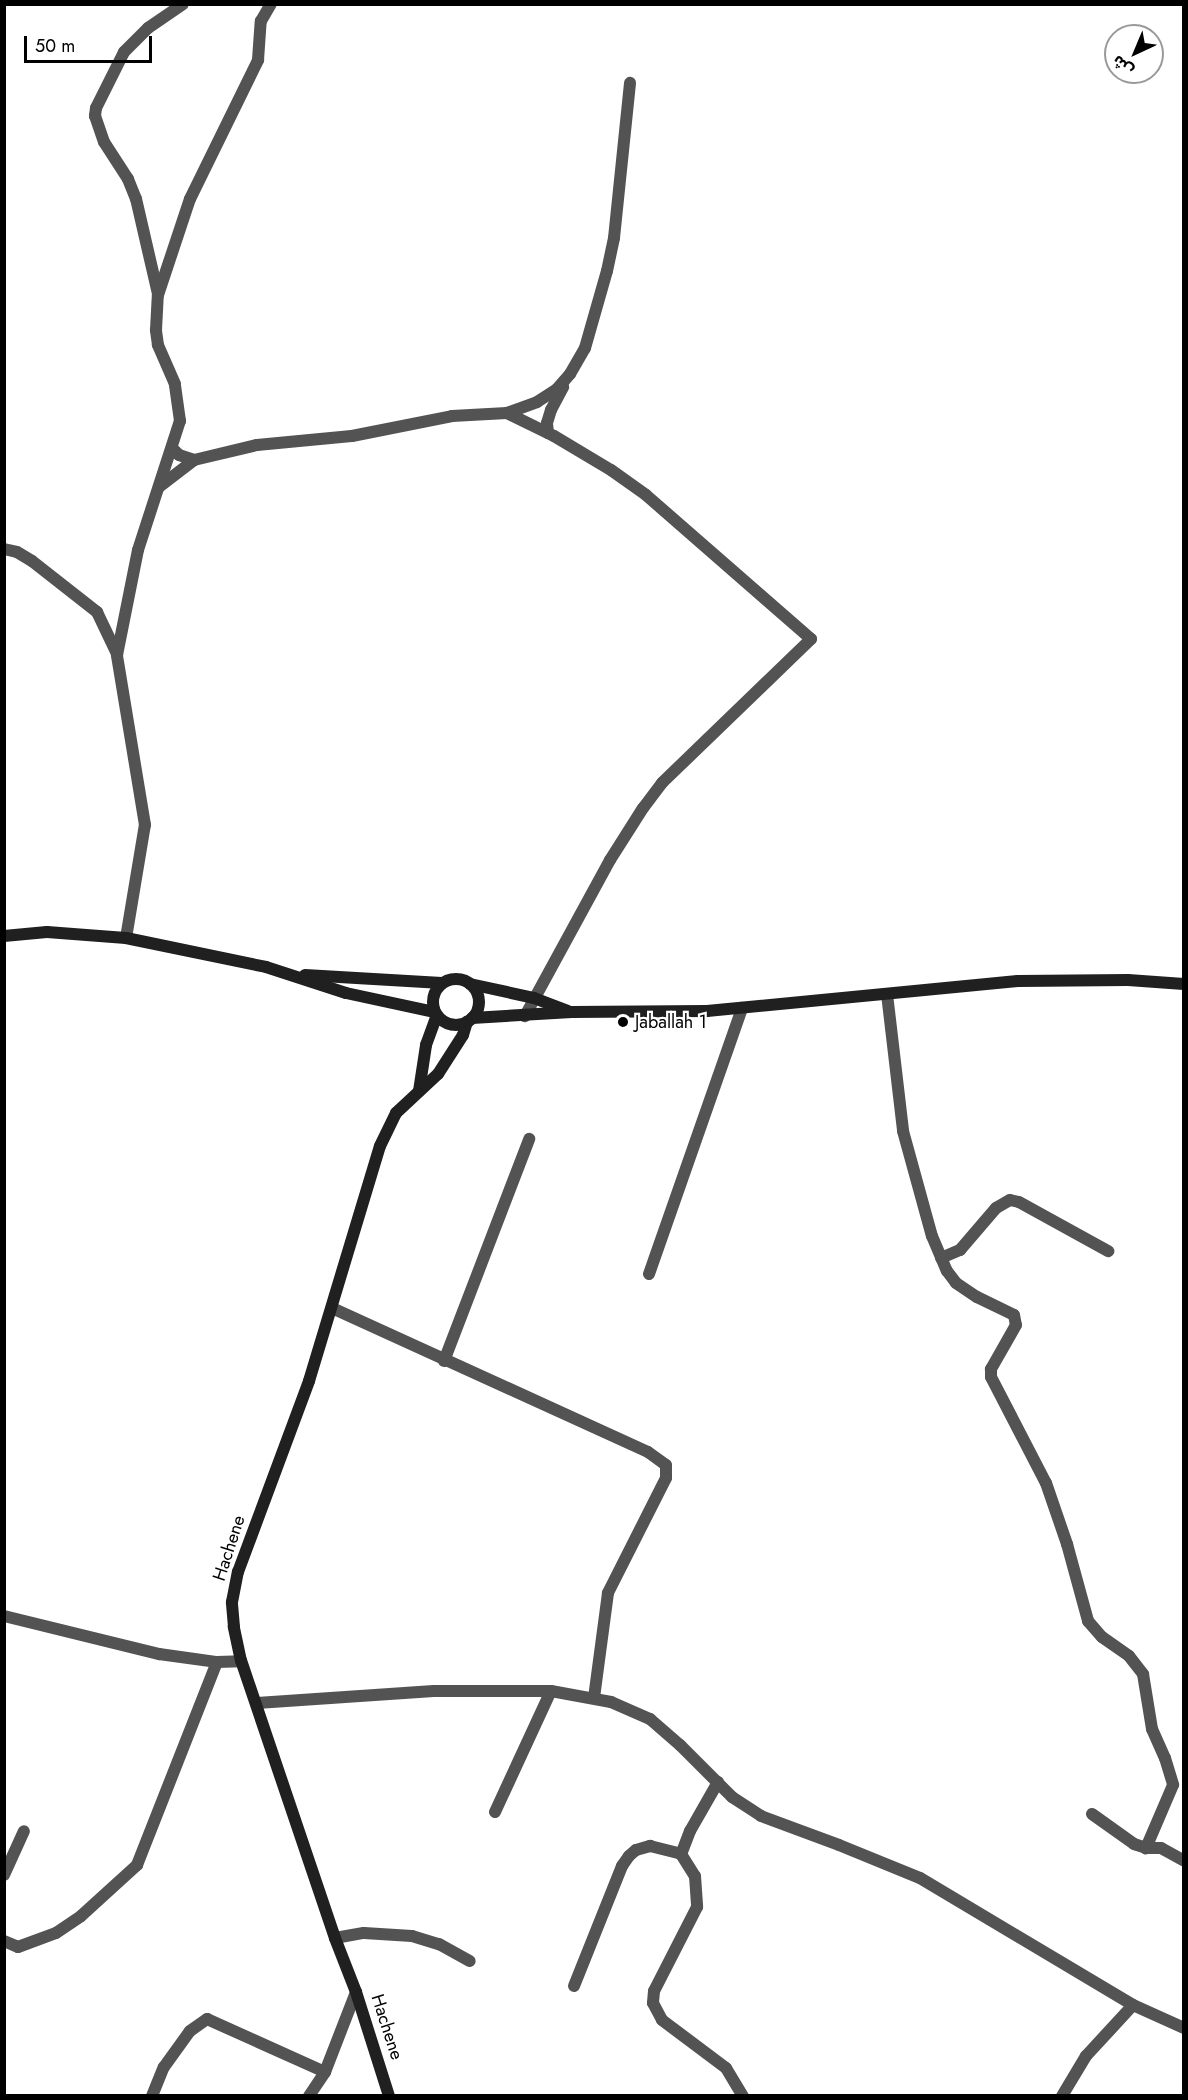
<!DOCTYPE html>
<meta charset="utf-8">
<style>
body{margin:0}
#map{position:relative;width:1188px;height:2100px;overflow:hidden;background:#fff;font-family:Jost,"Noto Sans Arabic",sans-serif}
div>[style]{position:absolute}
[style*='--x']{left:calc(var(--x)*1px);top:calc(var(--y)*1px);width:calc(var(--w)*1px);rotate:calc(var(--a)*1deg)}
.street>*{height:12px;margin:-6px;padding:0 6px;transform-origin:6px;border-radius:6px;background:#535353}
.secondary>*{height:12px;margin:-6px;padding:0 6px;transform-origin:6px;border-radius:6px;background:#202020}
.secondary>.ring{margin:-6px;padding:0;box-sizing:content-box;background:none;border:12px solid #202020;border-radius:50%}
.dots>*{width:16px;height:16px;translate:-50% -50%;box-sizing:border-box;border:3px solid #fff;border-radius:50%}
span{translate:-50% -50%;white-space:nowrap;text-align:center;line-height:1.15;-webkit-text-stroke:4.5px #fff;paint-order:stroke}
.poi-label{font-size:18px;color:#000}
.left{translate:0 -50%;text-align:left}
.street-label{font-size:18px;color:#000}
.frame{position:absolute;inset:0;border:6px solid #000;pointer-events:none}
.north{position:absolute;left:1104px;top:24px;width:60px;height:60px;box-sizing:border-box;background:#fff;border:2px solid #999;border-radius:50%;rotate:224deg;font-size:16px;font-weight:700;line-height:24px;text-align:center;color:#000}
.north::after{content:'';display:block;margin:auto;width:21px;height:27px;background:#000;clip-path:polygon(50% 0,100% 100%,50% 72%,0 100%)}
.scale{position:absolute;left:24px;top:36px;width:128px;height:27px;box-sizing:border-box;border:3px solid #000;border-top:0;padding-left:8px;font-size:18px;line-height:21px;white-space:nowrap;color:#000;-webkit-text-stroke:4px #fff;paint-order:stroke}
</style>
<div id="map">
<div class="street">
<div style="--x:158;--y:294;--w:98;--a:-103"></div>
<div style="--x:136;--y:199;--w:22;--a:-112"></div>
<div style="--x:128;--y:179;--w:44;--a:-123"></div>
<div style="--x:104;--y:142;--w:28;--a:-109"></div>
<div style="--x:95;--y:116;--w:8;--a:-83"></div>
<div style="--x:96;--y:108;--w:63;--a:-63.4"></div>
<div style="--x:124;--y:52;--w:34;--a:-45"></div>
<div style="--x:148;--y:28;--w:42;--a:-34.4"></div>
<div style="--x:507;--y:413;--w:52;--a:26.1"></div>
<div style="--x:554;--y:436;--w:66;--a:30.8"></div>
<div style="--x:611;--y:470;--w:43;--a:35.5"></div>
<div style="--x:646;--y:495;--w:219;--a:41.1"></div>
<div style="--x:811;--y:639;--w:207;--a:136"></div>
<div style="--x:662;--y:783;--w:31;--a:127"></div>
<div style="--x:643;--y:808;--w:62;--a:122.4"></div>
<div style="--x:610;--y:860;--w:178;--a:118.6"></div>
<div style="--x:548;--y:433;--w:10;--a:-96"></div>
<div style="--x:547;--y:423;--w:14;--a:-73"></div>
<div style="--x:551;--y:410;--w:26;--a:-62"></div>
<div style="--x:172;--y:448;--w:10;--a:45"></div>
<div style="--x:179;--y:455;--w:16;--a:18"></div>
<div style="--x:194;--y:460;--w:65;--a:-13.4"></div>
<div style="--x:257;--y:445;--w:95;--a:-5.4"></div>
<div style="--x:352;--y:436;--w:102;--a:-11.3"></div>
<div style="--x:452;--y:416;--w:55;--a:-3.1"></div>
<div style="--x:507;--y:413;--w:32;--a:-20"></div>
<div style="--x:537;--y:402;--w:24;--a:-33"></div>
<div style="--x:557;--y:389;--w:20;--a:-49"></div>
<div style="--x:570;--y:374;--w:30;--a:-60"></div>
<div style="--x:585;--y:348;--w:80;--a:-74.1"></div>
<div style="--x:607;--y:271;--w:34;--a:-78"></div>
<div style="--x:614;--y:238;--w:156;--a:-84.1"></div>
<div style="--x:159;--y:487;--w:44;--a:-37.6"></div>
<div style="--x:4;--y:549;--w:13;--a:13"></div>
<div style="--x:17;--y:552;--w:17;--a:31"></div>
<div style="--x:32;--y:561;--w:83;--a:38.1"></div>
<div style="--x:97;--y:612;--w:47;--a:64.5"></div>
<div style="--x:126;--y:938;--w:115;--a:-80.5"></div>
<div style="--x:145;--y:825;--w:172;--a:-99.4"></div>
<div style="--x:117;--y:655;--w:107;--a:-78.7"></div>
<div style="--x:138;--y:550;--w:136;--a:-72"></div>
<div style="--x:180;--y:421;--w:37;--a:-98"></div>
<div style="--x:175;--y:384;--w:43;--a:-113.6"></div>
<div style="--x:158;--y:345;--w:15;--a:-98"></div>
<div style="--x:156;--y:330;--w:35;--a:-87"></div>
<div style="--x:158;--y:295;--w:101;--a:-71.6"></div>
<div style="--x:190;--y:199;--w:155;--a:-63.9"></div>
<div style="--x:258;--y:60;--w:39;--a:-86"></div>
<div style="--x:261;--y:21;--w:20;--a:-60"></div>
<div style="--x:887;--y:994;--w:138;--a:83.3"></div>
<div style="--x:903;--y:1131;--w:109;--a:74.6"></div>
<div style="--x:932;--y:1236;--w:38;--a:67"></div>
<div style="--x:947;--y:1271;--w:15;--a:53"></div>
<div style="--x:956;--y:1283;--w:25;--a:34"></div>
<div style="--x:977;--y:1297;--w:41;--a:25.9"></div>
<div style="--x:1014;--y:1315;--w:10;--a:79"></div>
<div style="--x:1016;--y:1325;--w:51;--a:119.6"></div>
<div style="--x:991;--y:1369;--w:8;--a:90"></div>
<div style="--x:991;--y:1377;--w:119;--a:62.6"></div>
<div style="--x:1046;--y:1483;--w:65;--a:71"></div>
<div style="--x:1067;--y:1544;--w:80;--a:74.7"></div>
<div style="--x:1088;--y:1621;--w:21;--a:49"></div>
<div style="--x:1102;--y:1637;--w:33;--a:35"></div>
<div style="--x:1129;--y:1656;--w:23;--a:52"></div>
<div style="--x:1143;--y:1674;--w:56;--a:80.7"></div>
<div style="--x:1152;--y:1729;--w:32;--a:66"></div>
<div style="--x:1165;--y:1758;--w:28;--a:73"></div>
<div style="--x:1173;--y:1785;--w:69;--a:113.2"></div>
<div style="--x:941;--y:1258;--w:21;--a:-23"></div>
<div style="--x:960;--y:1250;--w:55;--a:-49.4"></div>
<div style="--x:996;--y:1208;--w:16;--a:-30"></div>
<div style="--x:1010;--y:1200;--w:9;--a:13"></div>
<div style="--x:1019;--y:1202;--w:102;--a:28.8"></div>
<div style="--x:649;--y:1274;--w:282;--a:-70.7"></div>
<div style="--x:332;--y:1308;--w:347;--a:24.5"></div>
<div style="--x:648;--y:1452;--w:22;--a:36"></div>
<div style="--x:666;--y:1465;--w:13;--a:90"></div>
<div style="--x:666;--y:1478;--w:129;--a:116.8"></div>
<div style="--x:608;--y:1593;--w:106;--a:97.6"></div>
<div style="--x:444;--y:1361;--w:238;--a:-69"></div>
<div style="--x:4;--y:1616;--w:160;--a:13.8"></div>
<div style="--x:159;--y:1654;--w:59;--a:7.9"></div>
<div style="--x:217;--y:1662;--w:24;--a:-2"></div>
<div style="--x:257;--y:1703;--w:177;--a:-3.9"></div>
<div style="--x:434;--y:1691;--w:117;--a:0"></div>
<div style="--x:551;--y:1691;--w:61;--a:10.4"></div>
<div style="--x:611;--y:1702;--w:43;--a:23.6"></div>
<div style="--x:650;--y:1719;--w:40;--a:41"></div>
<div style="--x:680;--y:1745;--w:74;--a:45"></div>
<div style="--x:732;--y:1797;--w:35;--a:33"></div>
<div style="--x:761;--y:1816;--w:83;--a:20.4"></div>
<div style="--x:839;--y:1845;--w:87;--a:22.2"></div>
<div style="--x:920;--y:1878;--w:248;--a:30.8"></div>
<div style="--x:1133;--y:2005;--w:56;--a:24.3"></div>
<div style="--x:718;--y:1782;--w:56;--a:119.7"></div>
<div style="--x:690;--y:1831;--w:25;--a:111"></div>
<div style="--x:681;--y:1854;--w:26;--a:58"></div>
<div style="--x:695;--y:1876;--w:31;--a:86"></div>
<div style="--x:697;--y:1907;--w:94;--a:117.1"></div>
<div style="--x:654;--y:1991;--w:12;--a:95"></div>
<div style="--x:653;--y:2003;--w:19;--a:62"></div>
<div style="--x:662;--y:2020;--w:80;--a:36.9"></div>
<div style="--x:726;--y:2068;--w:33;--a:59"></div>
<div style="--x:495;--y:1812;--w:133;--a:-65.2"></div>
<div style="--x:1092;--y:1814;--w:52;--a:35.5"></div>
<div style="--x:1134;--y:1844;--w:13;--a:18"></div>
<div style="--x:1146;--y:1848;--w:15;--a:0"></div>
<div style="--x:1161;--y:1848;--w:26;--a:29"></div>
<div style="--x:4;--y:1875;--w:48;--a:-65.6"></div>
<div style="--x:335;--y:1938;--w:29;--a:-10"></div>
<div style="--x:364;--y:1933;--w:48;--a:3.6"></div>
<div style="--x:412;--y:1936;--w:28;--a:17"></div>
<div style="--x:439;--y:1944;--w:35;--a:29"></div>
<div style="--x:4;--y:1941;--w:15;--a:23"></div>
<div style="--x:18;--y:1947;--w:40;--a:-20.2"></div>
<div style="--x:56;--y:1933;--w:30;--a:-34"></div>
<div style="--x:81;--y:1916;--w:76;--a:-42.3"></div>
<div style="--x:137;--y:1865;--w:218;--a:-68.5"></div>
<div style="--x:574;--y:1986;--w:129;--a:-68.2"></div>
<div style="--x:622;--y:1866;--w:12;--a:-55"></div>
<div style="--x:629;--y:1856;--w:9;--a:-41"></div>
<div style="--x:636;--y:1850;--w:15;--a:-16"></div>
<div style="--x:650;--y:1846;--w:32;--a:14"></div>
<div style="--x:152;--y:2096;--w:31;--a:-68"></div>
<div style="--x:164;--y:2067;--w:44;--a:-54.2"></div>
<div style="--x:190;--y:2031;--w:21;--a:-35"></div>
<div style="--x:207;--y:2019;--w:129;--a:24.2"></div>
<div style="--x:309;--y:2096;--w:29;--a:-56"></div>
<div style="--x:325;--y:2072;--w:86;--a:-68.8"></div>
<div style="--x:1062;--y:2096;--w:47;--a:-59"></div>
<div style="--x:1086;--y:2056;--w:69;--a:-47.3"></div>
</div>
<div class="secondary">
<div style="--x:4;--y:936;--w:43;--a:-5.3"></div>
<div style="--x:47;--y:932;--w:79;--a:4.3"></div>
<div style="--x:126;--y:938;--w:143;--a:11.7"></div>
<div style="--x:266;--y:967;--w:84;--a:18"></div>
<div style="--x:346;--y:993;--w:91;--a:12.1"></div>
<div style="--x:305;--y:975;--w:137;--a:3.3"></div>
<div class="ring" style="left:433px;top:979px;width:34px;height:34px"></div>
<div style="--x:470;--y:984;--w:66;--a:12.3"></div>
<div style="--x:534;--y:998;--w:36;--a:21"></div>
<div style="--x:472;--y:1018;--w:100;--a:-3.4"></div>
<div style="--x:572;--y:1012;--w:135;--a:-0.4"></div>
<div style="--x:707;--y:1011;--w:312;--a:-5.5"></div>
<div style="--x:1018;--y:981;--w:110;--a:-0.5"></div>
<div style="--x:1128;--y:980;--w:56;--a:4.1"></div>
<div style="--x:419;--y:1091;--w:47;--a:-81.3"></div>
<div style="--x:426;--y:1045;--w:32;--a:-70"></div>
<div style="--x:389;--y:2096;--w:109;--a:-107.6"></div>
<div style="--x:356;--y:1992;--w:58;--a:-111.3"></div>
<div style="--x:335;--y:1938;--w:293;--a:-108.7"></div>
<div style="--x:241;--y:1661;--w:35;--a:-102"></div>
<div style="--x:234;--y:1627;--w:25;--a:-95"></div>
<div style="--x:232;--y:1602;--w:31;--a:-79"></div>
<div style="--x:238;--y:1572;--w:204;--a:-69.6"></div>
<div style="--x:309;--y:1381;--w:245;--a:-73.2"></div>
<div style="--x:380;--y:1146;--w:37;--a:-64"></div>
<div style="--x:396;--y:1113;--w:57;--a:-42.9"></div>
<div style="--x:438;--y:1074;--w:46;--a:-57.3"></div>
<div style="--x:463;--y:1035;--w:14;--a:-73"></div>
</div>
<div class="dots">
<div style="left:623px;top:1022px;background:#000"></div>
</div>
<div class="poi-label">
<span class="left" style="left:635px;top:1022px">Jaballah 1</span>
</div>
<div class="street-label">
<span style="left:229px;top:1548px;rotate:-72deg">Hachene</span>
<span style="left:387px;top:2027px;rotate:72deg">Hachene</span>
</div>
<div class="frame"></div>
<div class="north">ش</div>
<div class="scale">50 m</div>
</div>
